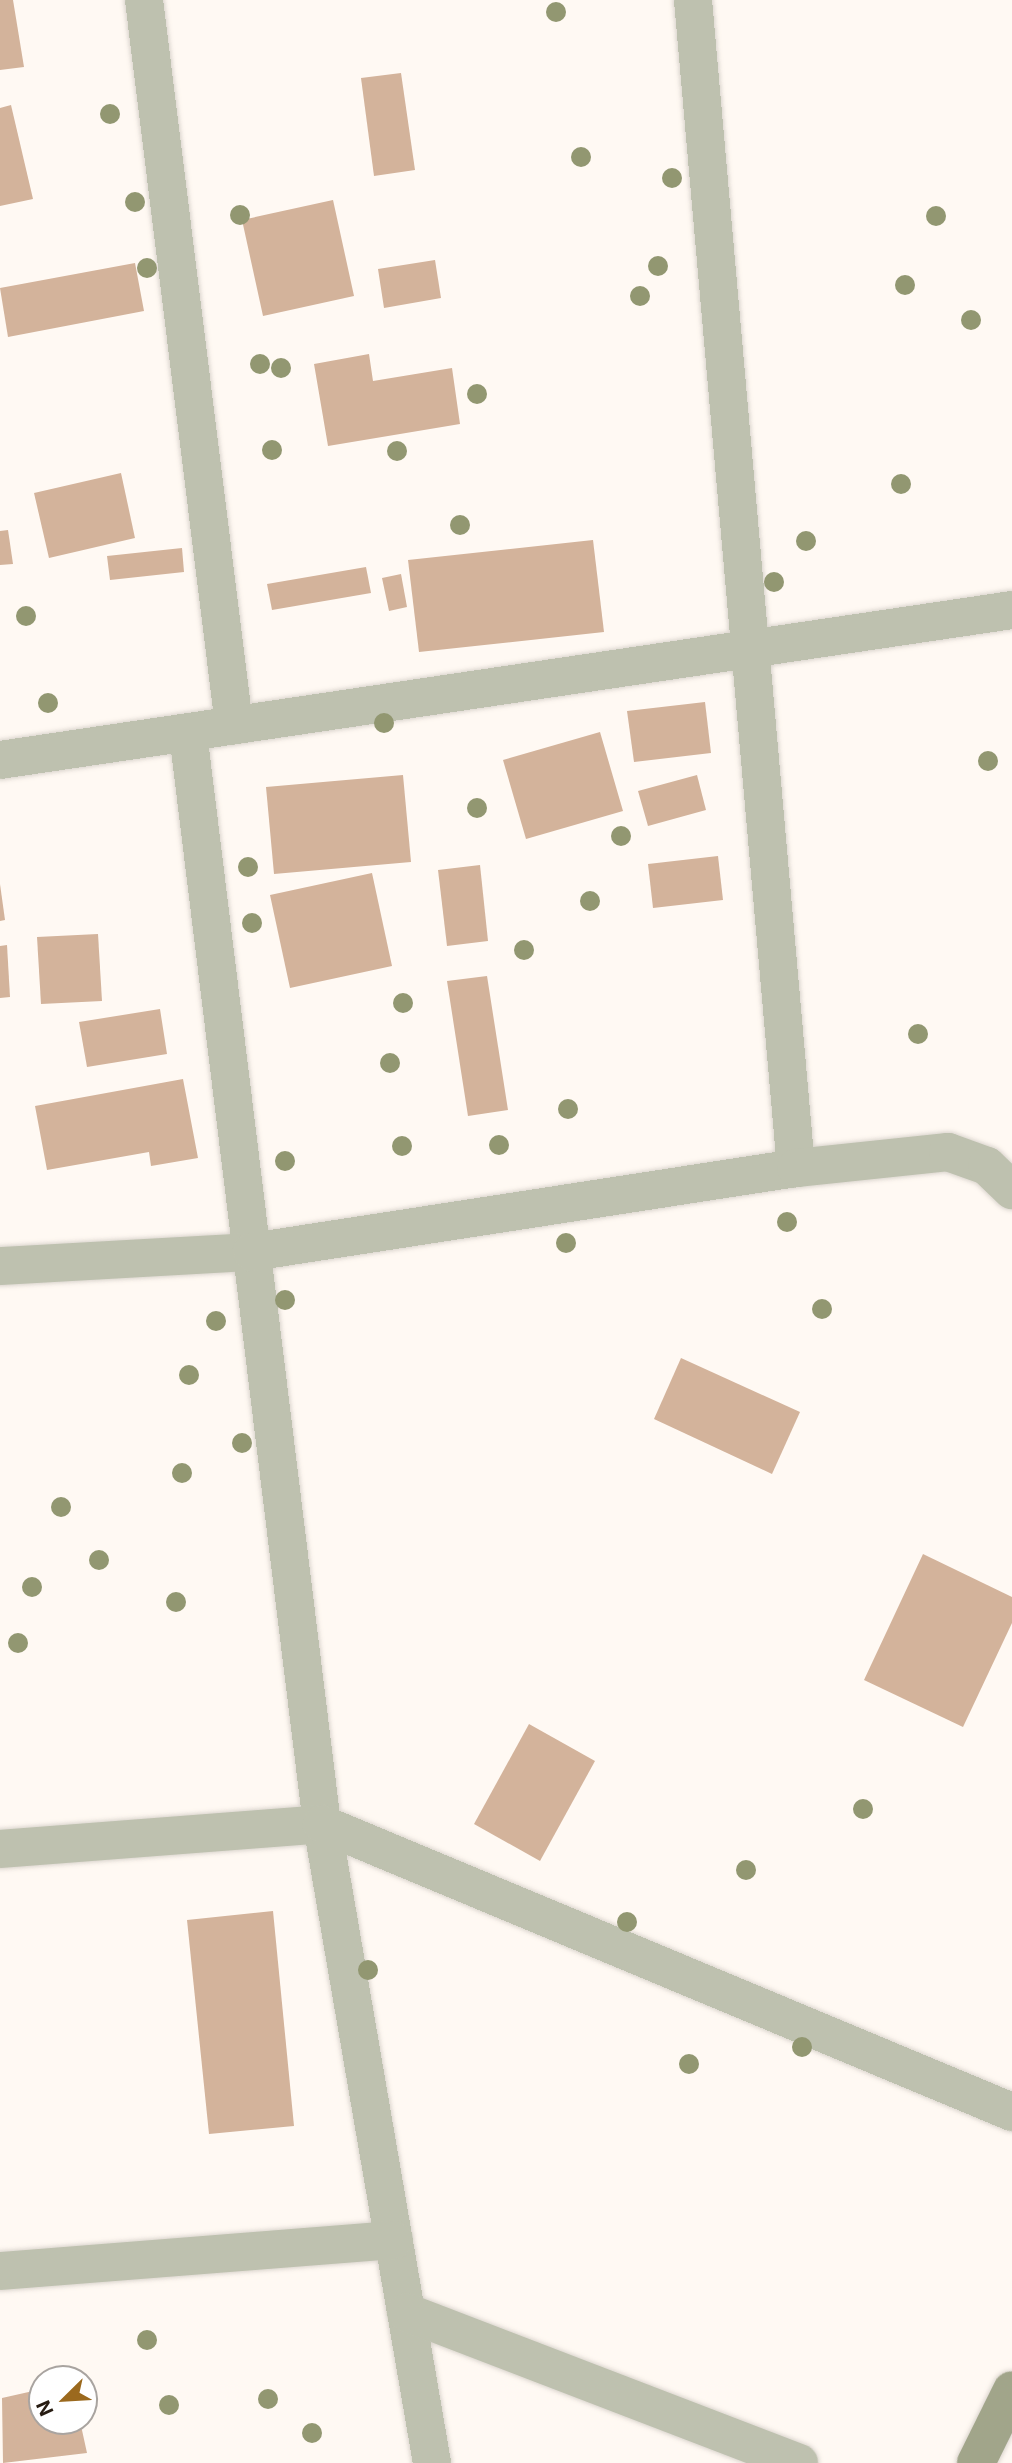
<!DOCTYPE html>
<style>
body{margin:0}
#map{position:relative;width:1012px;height:2463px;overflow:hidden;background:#fff9f3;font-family:Inter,sans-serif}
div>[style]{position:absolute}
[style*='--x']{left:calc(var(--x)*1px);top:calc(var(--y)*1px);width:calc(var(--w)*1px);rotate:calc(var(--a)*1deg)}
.building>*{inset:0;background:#d3b39b}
.roads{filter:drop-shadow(0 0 2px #dcd6cf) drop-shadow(0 0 2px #dcd6cf)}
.street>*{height:38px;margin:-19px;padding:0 19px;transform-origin:19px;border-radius:19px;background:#bec1af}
.secondary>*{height:38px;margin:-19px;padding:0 19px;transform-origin:19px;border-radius:19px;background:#a1a58a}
.trees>*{width:20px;height:20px;margin:-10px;border-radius:50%;background:#929771}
span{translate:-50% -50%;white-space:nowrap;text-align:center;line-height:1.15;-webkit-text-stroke:7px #fff;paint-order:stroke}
.north{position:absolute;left:28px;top:2365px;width:70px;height:70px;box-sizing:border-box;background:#fff;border:2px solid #a9a4a0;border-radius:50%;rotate:246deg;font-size:19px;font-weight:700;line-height:28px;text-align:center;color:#271c12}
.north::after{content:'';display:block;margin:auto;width:24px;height:32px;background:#9b691e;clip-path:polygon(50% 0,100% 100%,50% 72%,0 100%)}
</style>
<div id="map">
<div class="building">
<div style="clip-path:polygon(0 0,13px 0,24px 67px,0 70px)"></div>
<div style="clip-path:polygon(401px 73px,415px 170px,374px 176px,361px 78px)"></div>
<div style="clip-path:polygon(11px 105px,33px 199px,0 206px,0 108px)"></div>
<div style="clip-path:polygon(333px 200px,354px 296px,263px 316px,242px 220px)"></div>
<div style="clip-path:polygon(435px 260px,441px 298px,384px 308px,378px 269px)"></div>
<div style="clip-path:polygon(135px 263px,144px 311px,8px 337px,0 288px)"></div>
<div style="clip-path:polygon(369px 354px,373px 381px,452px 368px,460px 424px,328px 446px,314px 364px)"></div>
<div style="clip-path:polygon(121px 473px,135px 538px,49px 558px,34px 493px)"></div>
<div style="clip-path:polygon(8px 530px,13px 564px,0 565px,0 531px)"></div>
<div style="clip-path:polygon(593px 540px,604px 632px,419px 652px,408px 560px)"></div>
<div style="clip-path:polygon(182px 548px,184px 572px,110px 580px,107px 556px)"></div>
<div style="clip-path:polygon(366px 567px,371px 593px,272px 610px,267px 584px)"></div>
<div style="clip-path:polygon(401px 574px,407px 607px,389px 611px,382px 578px)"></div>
<div style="clip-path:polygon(705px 702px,711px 753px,634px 762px,627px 711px)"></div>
<div style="clip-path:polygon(600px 732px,623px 811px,526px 839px,503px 760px)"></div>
<div style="clip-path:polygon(403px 775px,411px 862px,274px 874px,266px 787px)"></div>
<div style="clip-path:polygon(697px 775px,706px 810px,648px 826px,638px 791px)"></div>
<div style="clip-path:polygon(718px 856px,723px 900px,653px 908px,648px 864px)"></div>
<div style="clip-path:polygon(480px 865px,488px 941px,447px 946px,438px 870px)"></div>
<div style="clip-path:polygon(372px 873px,392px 966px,290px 988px,270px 895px)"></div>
<div style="clip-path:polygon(0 884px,5px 920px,0 921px)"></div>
<div style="clip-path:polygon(98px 934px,102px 1001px,41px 1004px,37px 937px)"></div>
<div style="clip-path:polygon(7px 945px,10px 997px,0 998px,0 946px)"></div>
<div style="clip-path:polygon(487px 976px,508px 1110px,468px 1116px,447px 981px)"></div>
<div style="clip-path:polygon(160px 1009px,167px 1054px,87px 1067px,79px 1022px)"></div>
<div style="clip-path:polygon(183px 1079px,198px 1158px,151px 1166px,149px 1152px,47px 1170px,35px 1106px)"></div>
<div style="clip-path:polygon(681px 1358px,800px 1412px,772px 1474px,654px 1419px)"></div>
<div style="clip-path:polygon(923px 1554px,1012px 1597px,1012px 1623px,963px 1727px,864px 1680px)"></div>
<div style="clip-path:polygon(529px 1724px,595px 1761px,540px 1861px,474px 1824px)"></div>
<div style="clip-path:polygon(273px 1911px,294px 2126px,209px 2134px,187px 1920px)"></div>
<div style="clip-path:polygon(42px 2389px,42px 2421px,80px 2421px,87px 2453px,3px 2463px,2px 2398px)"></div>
</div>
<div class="roads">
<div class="street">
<div style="--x:144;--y:0;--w:731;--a:82.92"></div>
<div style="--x:693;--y:0;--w:1173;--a:84.96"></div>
<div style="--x:188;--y:733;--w:1099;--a:83"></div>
<div style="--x:322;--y:1824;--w:648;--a:80.23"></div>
<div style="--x:0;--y:760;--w:1023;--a:-8.43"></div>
<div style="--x:0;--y:1266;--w:252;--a:-3.2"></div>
<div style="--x:252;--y:1252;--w:550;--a:-8.78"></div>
<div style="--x:796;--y:1168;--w:153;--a:-6"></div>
<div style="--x:948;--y:1152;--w:41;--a:19.7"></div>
<div style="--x:987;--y:1166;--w:35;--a:44"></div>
<div style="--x:0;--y:1849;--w:323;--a:-4.4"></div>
<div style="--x:322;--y:1824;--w:748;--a:22.66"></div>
<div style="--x:0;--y:2271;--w:395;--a:-4.5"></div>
<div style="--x:406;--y:2312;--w:421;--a:21"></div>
</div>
<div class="secondary">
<div style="--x:976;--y:2463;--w:81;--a:-63.7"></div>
</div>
</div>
<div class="trees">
<div style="left:556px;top:12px"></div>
<div style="left:110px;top:114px"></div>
<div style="left:581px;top:157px"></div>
<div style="left:672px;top:178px"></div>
<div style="left:135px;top:202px"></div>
<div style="left:240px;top:215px"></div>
<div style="left:936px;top:216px"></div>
<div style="left:658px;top:266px"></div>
<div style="left:147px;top:268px"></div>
<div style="left:905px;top:285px"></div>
<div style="left:640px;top:296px"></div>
<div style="left:971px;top:320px"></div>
<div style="left:260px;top:364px"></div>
<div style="left:281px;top:368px"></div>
<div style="left:477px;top:394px"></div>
<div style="left:272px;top:450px"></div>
<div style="left:397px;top:451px"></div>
<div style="left:901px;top:484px"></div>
<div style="left:460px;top:525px"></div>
<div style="left:806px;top:541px"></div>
<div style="left:774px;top:582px"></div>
<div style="left:26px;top:616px"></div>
<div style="left:48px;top:703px"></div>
<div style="left:384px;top:723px"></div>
<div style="left:988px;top:761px"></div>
<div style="left:477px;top:808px"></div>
<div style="left:621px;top:836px"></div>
<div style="left:248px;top:867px"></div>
<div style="left:590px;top:901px"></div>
<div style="left:252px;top:923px"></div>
<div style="left:524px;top:950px"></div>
<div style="left:403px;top:1003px"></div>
<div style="left:918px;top:1034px"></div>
<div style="left:390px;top:1063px"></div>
<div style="left:568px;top:1109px"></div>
<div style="left:499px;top:1145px"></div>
<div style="left:402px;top:1146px"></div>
<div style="left:285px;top:1161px"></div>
<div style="left:787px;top:1222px"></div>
<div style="left:566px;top:1243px"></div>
<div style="left:285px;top:1300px"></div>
<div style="left:822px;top:1309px"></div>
<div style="left:216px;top:1321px"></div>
<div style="left:189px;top:1375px"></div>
<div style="left:242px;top:1443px"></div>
<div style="left:182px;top:1473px"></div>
<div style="left:61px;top:1507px"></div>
<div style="left:99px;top:1560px"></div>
<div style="left:32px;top:1587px"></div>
<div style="left:176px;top:1602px"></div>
<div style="left:18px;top:1643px"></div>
<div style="left:863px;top:1809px"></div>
<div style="left:746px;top:1870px"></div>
<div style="left:627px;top:1922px"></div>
<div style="left:368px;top:1970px"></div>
<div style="left:802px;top:2047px"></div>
<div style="left:689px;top:2064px"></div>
<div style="left:147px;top:2340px"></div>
<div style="left:268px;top:2399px"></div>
<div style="left:169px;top:2405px"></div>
<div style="left:312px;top:2433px"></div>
</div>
<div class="north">N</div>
</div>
